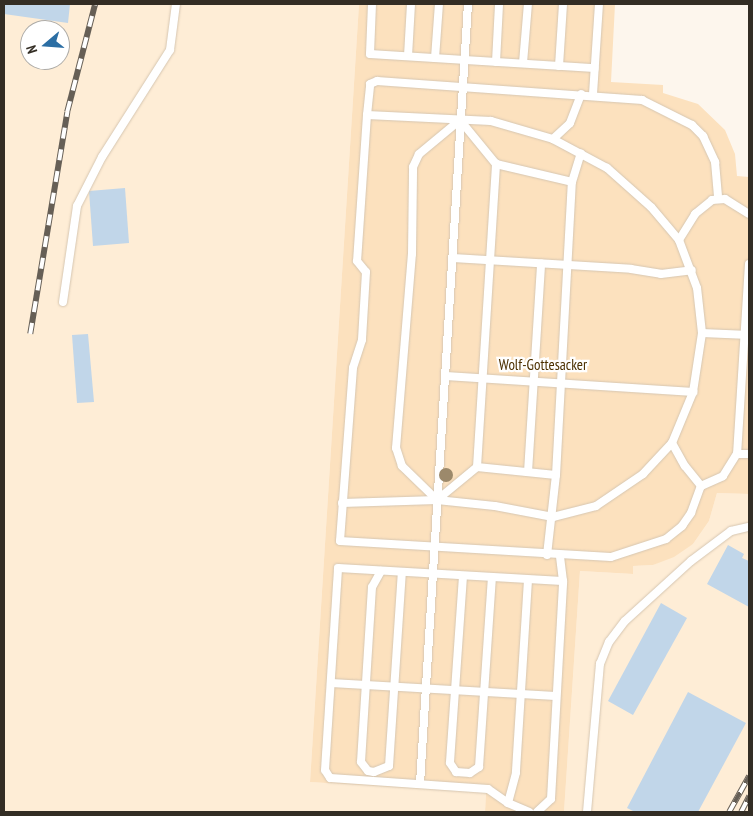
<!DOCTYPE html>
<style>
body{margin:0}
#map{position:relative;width:753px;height:816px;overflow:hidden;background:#fdf6ed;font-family:"PT Sans Narrow",sans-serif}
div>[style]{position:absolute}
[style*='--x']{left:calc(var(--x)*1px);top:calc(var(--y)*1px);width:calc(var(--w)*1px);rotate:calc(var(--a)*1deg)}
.built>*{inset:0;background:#feedd6}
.green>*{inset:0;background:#fce1be}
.building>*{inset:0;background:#c1d6e9}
.roads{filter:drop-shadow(0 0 1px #d6c6b1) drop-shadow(0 0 1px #d6c6b1)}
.service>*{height:8px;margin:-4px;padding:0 4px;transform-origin:4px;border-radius:4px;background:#fff}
.rail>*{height:5.5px;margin-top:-2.75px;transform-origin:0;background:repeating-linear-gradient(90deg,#fff 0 11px,#665f56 0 22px);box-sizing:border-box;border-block:1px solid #665f56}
.trees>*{width:14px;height:14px;margin:-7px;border-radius:50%;background:#9c896b}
span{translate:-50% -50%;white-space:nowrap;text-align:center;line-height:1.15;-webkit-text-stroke:4.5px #fff;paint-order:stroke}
.park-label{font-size:15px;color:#4c3000}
.frame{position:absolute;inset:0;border:5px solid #332d24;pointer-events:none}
.north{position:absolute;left:20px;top:20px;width:50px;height:50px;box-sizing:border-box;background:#fff;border:1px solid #adaba7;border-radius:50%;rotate:252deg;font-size:14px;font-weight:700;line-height:20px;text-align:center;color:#332d24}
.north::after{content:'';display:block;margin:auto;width:18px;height:22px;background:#2b6ea4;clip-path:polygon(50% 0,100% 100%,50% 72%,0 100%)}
</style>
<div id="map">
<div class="built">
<div style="clip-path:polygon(evenodd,4px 4px,359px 4px,310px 782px,486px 793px,485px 812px,4px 812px,4px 4px,30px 30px,60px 30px,60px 60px,30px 60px,30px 30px)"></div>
<div style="clip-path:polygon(717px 493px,749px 494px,749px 812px,564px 812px,580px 571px,632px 574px,633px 566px,653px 565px,693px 544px,709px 521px)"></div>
</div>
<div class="green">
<div style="clip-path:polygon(359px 4px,615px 4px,611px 82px,663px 85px,663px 93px,698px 104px,725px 130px,735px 154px,737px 176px,749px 177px,749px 494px,717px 493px,709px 521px,693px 544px,674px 557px,653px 565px,633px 566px,633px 574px,580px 571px,564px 812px,485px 812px,486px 793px,310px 782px)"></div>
</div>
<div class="building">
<div style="clip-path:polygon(4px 4px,70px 4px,68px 23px,4px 14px)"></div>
<div style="clip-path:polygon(125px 188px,129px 243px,93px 246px,89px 191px)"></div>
<div style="clip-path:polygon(88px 334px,94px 402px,77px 403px,72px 335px)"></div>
<div style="clip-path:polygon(728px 545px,744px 554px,742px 558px,749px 561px,749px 607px,707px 584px)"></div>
<div style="clip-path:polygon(661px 603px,687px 618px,633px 715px,608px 701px)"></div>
<div style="clip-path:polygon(688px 692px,746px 723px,698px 812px,635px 812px,627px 808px)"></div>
</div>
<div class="roads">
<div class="service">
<div style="--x:372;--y:4;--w:50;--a:92.3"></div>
<div style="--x:370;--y:54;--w:225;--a:3.6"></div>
<div style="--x:408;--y:56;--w:52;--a:-86.7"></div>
<div style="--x:435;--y:58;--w:54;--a:-85.8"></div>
<div style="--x:496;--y:62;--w:58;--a:-87"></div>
<div style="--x:523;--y:63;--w:59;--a:-85.2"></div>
<div style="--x:559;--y:66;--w:62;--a:-86.3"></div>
<div style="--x:593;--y:94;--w:90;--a:-86.2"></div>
<div style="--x:367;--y:115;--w:146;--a:93.9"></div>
<div style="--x:357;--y:261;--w:14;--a:51"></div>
<div style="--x:366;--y:272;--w:68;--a:93.4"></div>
<div style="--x:362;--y:340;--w:29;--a:108"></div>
<div style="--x:353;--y:368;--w:173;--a:94.3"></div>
<div style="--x:340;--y:541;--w:271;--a:3.4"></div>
<div style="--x:611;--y:557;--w:58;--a:-18.1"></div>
<div style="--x:666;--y:539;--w:21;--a:-39"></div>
<div style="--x:682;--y:526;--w:16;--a:-55"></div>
<div style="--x:691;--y:513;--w:29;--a:-70"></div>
<div style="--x:701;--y:486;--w:24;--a:-24"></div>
<div style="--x:723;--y:476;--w:26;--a:-58"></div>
<div style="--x:460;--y:120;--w:57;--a:50.7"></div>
<div style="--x:496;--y:164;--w:78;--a:13.3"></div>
<div style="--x:553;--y:139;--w:23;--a:-43"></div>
<div style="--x:570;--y:123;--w:31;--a:-69"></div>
<div style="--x:679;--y:240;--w:31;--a:-58"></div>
<div style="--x:695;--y:214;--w:22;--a:-39"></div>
<div style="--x:712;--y:200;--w:13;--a:-4"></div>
<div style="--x:725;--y:199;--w:28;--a:32"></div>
<div style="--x:453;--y:258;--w:178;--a:3.5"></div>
<div style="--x:631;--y:269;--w:30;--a:9"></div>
<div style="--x:661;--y:274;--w:31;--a:-7"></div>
<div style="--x:749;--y:264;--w:190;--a:93.6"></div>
<div style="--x:737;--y:454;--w:12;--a:0"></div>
<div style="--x:63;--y:302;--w:97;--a:-81.7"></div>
<div style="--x:77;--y:206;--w:55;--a:-63"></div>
<div style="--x:102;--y:157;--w:127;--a:-57.6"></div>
<div style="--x:170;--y:50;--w:46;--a:-82.6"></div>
<div style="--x:702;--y:333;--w:47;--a:2.4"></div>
<div style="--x:446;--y:376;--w:248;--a:3.7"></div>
<div style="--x:672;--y:443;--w:26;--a:61"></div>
<div style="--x:685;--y:466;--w:26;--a:51"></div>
<div style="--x:477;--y:467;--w:79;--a:5.8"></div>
<div style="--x:528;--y:472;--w:209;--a:-86.4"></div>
<div style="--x:437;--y:500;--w:49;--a:-135.8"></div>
<div style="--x:402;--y:466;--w:19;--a:-108"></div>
<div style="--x:396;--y:448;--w:195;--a:-85.3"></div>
<div style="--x:412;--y:254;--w:87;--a:-89.3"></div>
<div style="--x:413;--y:167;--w:14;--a:-65"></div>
<div style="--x:419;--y:154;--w:53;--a:-39.7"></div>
<div style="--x:437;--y:500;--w:52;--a:-39.5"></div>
<div style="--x:477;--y:467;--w:304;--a:-86.4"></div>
<div style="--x:342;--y:503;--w:95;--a:-1.8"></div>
<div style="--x:437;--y:500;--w:58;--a:5.9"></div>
<div style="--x:495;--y:506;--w:59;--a:10.7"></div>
<div style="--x:553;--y:517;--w:44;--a:-14.3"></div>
<div style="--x:596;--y:506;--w:57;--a:-34.2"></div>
<div style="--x:643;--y:474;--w:42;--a:-46.9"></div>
<div style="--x:672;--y:443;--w:55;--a:-67.6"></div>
<div style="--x:693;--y:392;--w:60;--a:-81.3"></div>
<div style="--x:702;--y:333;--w:45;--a:-96.3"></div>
<div style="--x:697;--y:288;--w:51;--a:-110.6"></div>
<div style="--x:679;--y:240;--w:43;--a:-130.3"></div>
<div style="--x:651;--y:207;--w:59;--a:-138.4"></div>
<div style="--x:607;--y:168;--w:61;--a:-151.8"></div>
<div style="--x:553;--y:139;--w:65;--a:-163.8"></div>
<div style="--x:491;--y:121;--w:124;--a:-177.2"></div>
<div style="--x:367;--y:115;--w:31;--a:-84"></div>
<div style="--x:370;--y:84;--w:8;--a:-23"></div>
<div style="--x:377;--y:81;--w:266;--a:4.1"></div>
<div style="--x:642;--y:100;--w:56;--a:26.6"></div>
<div style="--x:692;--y:125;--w:16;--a:45"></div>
<div style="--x:703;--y:136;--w:29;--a:65"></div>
<div style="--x:715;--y:162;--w:36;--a:85"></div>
<div style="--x:547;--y:555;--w:81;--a:-83.6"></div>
<div style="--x:556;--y:475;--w:293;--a:-86.9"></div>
<div style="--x:572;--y:182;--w:30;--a:-73"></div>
<div style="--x:381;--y:571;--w:18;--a:119"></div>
<div style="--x:372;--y:587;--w:175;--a:93.6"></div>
<div style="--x:361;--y:762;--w:11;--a:52"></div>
<div style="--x:368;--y:771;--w:6;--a:9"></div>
<div style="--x:374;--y:772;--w:16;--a:-22"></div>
<div style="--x:389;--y:766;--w:194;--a:-86.2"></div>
<div style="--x:463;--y:576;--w:187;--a:94"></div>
<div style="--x:450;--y:763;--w:11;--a:56"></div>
<div style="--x:456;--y:772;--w:14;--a:4"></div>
<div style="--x:470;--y:773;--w:11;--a:-34"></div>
<div style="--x:479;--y:767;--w:189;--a:-86.1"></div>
<div style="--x:528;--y:580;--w:193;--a:93.6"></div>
<div style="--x:516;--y:773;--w:31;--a:105"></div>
<div style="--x:508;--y:803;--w:23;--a:23"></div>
<div style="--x:331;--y:683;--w:225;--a:3.3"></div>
<div style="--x:420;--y:784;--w:781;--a:-86.48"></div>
<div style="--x:508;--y:803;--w:24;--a:-145"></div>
<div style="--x:488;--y:789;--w:158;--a:-176"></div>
<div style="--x:330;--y:778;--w:9;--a:-122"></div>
<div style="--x:325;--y:770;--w:202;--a:-86.3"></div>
<div style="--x:338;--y:568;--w:225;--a:3.3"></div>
<div style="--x:537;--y:812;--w:19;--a:-43"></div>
<div style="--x:551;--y:799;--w:218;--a:-86.8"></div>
<div style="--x:563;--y:581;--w:25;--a:-97"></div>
<div style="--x:587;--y:812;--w:149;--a:-85"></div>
<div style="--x:600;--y:664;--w:24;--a:-68"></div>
<div style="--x:609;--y:642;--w:26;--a:-53"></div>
<div style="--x:625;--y:621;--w:89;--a:-42.3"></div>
<div style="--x:691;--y:561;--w:50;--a:-36.9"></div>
<div style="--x:731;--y:531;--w:18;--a:-13"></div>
</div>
</div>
<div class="rail">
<div style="--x:30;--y:334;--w:225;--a:-80.5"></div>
<div style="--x:67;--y:112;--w:112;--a:-75.5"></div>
<div style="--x:729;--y:812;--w:41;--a:-60.9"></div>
<div style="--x:741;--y:812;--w:18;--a:-63"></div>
</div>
<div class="trees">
<div style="left:446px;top:475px"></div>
</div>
<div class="park-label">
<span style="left:543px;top:365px">Wolf-Gottesacker</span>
</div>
<div class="frame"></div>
<div class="north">N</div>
</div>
